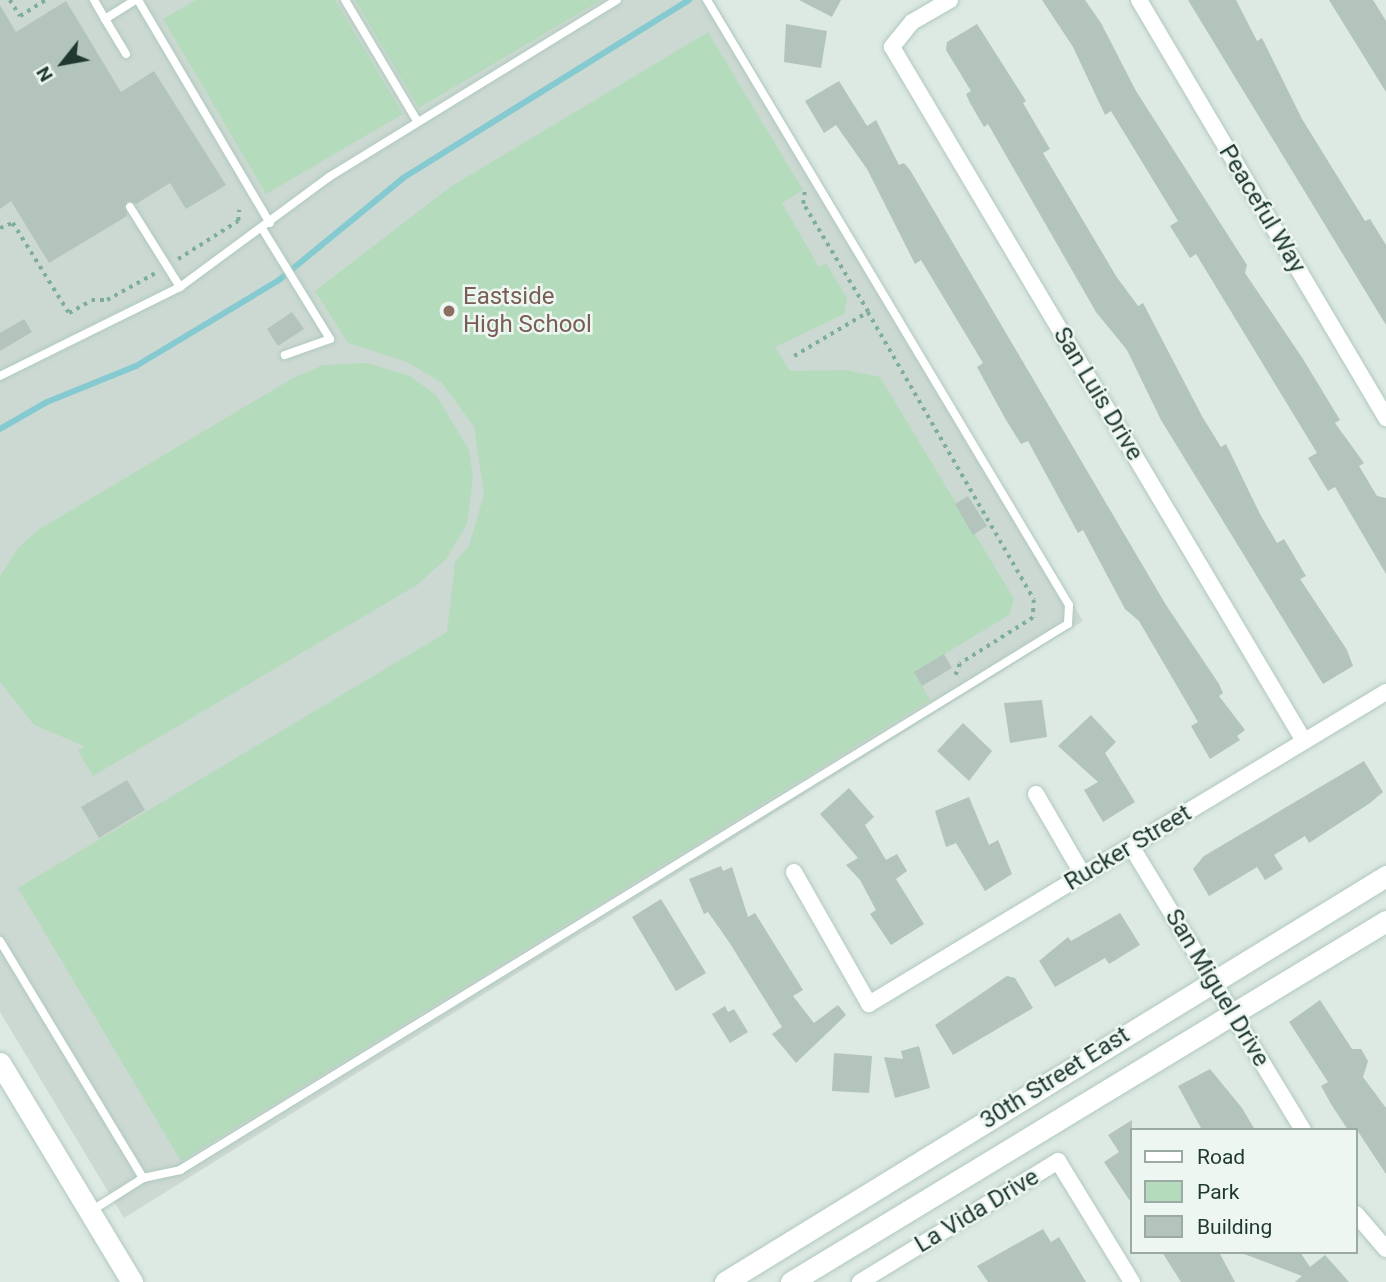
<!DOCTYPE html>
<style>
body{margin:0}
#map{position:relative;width:1386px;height:1282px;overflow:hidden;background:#dde9e3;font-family:Roboto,sans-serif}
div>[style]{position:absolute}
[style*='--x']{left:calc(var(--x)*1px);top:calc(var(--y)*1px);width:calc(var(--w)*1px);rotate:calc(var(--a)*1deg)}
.built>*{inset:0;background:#ccd9d2}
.green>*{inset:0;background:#b5dbbd}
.stream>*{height:6px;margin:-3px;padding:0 3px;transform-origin:3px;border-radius:3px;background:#84cad0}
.building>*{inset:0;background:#b3c4bc}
.path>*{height:3.5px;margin-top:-1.75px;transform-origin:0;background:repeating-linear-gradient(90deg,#7dad9b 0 3.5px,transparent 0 8.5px)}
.roads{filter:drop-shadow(0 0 2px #b0c9be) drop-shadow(0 0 2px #b0c9be)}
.service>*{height:8px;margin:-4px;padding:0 4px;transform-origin:4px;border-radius:4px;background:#fff}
.minor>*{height:16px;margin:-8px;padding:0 8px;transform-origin:8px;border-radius:8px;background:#fff}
.tertiary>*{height:21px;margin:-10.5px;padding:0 10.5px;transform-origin:10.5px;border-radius:10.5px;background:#fff}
.secondary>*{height:21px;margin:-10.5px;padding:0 10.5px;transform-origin:10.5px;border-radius:10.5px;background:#fff}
.dots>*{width:19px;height:19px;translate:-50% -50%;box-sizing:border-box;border:4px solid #edf6f1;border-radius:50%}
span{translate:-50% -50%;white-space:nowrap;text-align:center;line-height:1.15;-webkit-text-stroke:5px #edf6f1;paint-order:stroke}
.street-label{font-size:24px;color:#1f3930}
.education-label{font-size:24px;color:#785e54}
.left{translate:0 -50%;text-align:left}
.legend{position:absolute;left:1130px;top:1128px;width:228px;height:126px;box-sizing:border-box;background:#edf6f1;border:2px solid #9baaa4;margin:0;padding:9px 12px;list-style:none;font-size:21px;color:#1f3930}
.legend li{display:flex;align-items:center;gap:14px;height:35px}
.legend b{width:35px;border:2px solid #9baaa4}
.north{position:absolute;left:28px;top:28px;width:70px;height:70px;-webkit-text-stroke:5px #edf6f1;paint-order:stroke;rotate:239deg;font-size:19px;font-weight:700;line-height:28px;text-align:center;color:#1f3930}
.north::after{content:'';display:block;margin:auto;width:24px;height:32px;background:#1f3930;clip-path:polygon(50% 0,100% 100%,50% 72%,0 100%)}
</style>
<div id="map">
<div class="built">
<div style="clip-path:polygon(0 0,713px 0,1083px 621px,124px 1218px,0 1012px)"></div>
</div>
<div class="green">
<div style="clip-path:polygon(196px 0,335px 0,403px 114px,266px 194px,163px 19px)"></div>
<div style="clip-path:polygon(355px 0,601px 0,419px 108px)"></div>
<div style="clip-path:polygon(708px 32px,803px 190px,782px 203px,819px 267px,826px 263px,847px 298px,844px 314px,775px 347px,790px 371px,846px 370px,880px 377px,1014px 599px,1009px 615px,915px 672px,930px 700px,181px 1161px,18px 888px,447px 632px,455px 562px,469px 546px,484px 494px,474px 427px,442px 383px,407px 362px,348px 343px,315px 291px,450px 187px)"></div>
<div style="clip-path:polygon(367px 363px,410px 376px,436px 395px,469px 450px,473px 478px,467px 524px,446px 559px,417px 585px,93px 776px,78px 751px,84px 746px,34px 725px,0 682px,0 576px,17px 549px,38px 530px,293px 378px,323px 365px)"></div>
</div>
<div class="stream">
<div style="--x:0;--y:429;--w:54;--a:-29.9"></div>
<div style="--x:47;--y:402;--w:96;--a:-22"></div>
<div style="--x:136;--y:366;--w:167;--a:-31"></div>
<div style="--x:279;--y:280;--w:161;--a:-39.4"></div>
<div style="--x:403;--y:178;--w:337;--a:-31.9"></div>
</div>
<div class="building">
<div style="clip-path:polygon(799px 0,841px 0,832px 17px)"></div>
<div style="clip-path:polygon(1042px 0,1085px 0,1101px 23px,1136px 91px,1247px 265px,1245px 273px,1303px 359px,1340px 420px,1335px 423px,1364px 463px,1359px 466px,1377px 496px,1386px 498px,1386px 574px,1335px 487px,1328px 491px,1308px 458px,1317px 453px,1196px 254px,1190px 258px,1170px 226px,1178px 221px,1111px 111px,1105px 115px,1073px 47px)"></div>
<div style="clip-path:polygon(1188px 0,1236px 0,1257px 41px,1262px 38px,1302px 119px,1365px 221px,1370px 219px,1386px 245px,1386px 325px)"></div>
<div style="clip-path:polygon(1329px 0,1373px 0,1386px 21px,1386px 92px)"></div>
<div style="clip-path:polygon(66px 1px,121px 92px,154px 71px,226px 185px,186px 209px,170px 183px,136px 204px,127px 201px,127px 216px,49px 263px,11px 201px,0 209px,0 5px,16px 32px)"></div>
<div style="clip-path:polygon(786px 24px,827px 31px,821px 68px,784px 62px)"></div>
<div style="clip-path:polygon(977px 24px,1026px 101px,1023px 103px,1050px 149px,1043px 153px,1116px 276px,1138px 306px,1143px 303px,1203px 418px,1221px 447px,1226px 444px,1260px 514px,1277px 543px,1284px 539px,1306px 576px,1300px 579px,1347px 650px,1353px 666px,1323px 684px,1161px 420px,1127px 350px,1096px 312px,988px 124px,984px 127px,970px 103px,966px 94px,971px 91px,946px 50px,947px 42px)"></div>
<div style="clip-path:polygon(839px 81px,867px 126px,876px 120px,899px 165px,904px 163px,910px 170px,1166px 605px,1219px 684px,1223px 693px,1219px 696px,1245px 730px,1237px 736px,1240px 740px,1210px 759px,1191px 726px,1198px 722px,1139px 621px,1125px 609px,1083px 530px,1078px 533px,1028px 441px,1021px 444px,1006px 420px,977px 367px,983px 363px,921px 260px,915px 264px,867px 169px,836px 125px,824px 133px,805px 101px)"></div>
<div style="clip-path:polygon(292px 312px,304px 329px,278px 346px,267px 329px)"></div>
<div style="clip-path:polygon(24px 319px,32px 332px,0 351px,0 333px)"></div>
<div style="clip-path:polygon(968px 496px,987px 526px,973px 535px,955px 504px)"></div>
<div style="clip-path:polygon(944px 654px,952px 668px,922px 686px,914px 672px)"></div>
<div style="clip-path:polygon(1042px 700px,1047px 737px,1010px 743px,1004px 703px)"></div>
<div style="clip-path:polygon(1091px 715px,1116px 742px,1105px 753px,1135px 802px,1103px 822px,1084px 790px,1098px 782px,1058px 746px)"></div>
<div style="clip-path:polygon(963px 723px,992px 751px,969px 781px,937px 751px)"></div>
<div style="clip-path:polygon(1364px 761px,1383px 792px,1370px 803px,1309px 843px,1305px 836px,1274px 855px,1283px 869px,1265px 880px,1257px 867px,1209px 896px,1193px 869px,1204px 856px)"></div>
<div style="clip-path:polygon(127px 780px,145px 810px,99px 838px,81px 807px)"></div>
<div style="clip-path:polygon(849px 788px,874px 817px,865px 825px,886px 860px,897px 854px,907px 871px,896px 879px,924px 924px,891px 945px,870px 914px,876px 910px,860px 880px,846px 865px,858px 858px,820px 814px)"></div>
<div style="clip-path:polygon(969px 797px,989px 845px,998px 840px,1012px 874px,985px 891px,956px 843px,946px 847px,935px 811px)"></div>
<div style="clip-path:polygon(721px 866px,723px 871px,732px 867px,748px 917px,755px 913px,783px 958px,803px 990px,793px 996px,814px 1023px,838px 1005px,846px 1015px,796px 1063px,772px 1034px,782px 1027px,729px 942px,708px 912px,704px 914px,689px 879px)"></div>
<div style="clip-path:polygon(661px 899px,706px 973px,676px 991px,632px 917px)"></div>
<div style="clip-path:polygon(1120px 913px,1140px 945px,1109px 964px,1105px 958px,1055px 987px,1039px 961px,1068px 937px,1071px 941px)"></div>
<div style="clip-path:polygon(1007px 976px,1015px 978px,1033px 1008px,953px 1055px,935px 1025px)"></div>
<div style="clip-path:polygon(1320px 1000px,1352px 1049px,1361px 1049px,1368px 1061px,1363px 1077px,1386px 1108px,1386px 1174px,1357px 1130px,1348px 1130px,1331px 1104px,1321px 1086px,1328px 1082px,1289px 1022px)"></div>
<div style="clip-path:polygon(725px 1006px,728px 1012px,734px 1009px,748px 1032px,730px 1043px,712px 1014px)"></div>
<div style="clip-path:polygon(919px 1046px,930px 1088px,895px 1098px,884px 1057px,903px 1059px,901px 1051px)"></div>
<div style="clip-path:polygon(834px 1053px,872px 1056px,869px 1093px,832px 1091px)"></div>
<div style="clip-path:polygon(1210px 1069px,1242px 1108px,1255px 1130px,1202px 1130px,1178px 1086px)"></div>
<div style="clip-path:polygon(1132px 1120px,1132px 1204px,1104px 1162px,1119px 1152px,1108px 1135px)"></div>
<div style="clip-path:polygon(1043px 1229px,1051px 1242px,1059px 1237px,1086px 1282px,988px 1282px,977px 1266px)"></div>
<div style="clip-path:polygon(1162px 1252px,1219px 1252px,1235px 1282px,1181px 1282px)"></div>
<div style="clip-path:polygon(1239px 1252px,1300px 1252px,1310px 1267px,1325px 1255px,1349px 1282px,1295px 1282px,1302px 1276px)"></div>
</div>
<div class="path">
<div style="--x:10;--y:0;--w:19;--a:58"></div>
<div style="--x:20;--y:16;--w:31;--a:-32"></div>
<div style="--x:0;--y:228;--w:14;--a:-21"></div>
<div style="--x:13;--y:223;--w:106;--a:58.1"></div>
<div style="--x:69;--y:313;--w:26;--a:-29"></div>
<div style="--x:92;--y:300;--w:15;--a:0"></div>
<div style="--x:107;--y:300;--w:57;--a:-29.2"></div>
<div style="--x:178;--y:259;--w:71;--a:-32.3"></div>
<div style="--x:238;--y:221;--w:11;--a:-85"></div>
<div style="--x:868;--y:312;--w:332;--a:60"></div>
<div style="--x:1034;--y:600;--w:18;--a:93"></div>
<div style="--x:1033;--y:618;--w:86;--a:147.8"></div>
<div style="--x:960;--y:664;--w:14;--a:111"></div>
<div style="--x:794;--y:356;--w:86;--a:-30.7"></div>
<div style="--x:868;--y:312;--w:126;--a:-121"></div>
<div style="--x:803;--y:204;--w:16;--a:-83"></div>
</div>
<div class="roads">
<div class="service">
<div style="--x:94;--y:0;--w:22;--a:60"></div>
<div style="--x:138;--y:0;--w:259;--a:59.4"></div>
<div style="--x:345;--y:0;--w:141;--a:59.2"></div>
<div style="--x:126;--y:54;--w:41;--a:-121"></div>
<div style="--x:105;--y:19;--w:36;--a:-32"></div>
<div style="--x:130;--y:207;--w:94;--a:58"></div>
<div style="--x:263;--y:230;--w:128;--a:58.4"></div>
<div style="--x:330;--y:339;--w:48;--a:160.4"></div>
<div style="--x:0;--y:376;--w:201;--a:-26.3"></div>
<div style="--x:180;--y:287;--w:185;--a:-36.4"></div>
<div style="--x:329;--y:177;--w:338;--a:-31.6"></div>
<div style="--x:0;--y:941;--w:277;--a:58.9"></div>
<div style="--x:91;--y:1211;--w:62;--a:-32.4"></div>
<div style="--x:143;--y:1178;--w:38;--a:-12"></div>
<div style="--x:180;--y:1170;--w:1042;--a:-31.59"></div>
<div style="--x:1068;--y:624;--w:19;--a:-87"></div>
<div style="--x:1069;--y:605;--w:705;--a:-120.89"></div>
</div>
<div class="minor">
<div style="--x:950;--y:0;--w:44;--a:149.9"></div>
<div style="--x:912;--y:22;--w:32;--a:129"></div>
<div style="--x:892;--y:47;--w:807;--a:59.3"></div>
<div style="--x:1139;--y:0;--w:486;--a:59.4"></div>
<div style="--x:1036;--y:794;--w:94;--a:59.9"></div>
<div style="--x:1131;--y:846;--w:332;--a:58.8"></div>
<div style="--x:794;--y:872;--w:152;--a:60.4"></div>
<div style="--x:869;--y:1004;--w:604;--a:-31.11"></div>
<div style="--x:1356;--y:1214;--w:46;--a:49.4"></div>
<div style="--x:860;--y:1282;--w:232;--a:-31.4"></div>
<div style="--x:1058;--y:1161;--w:142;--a:58.6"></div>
</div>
<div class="tertiary">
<div style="--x:0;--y:1063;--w:256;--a:58.9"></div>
</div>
<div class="secondary">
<div style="--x:725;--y:1282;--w:776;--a:-31.56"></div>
<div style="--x:791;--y:1282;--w:696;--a:-31.25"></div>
</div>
</div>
<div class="dots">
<div style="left:449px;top:311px;background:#8d6e63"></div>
</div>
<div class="street-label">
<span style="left:1262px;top:209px;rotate:59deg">Peaceful Way</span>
<span style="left:1098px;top:394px;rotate:59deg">San Luis Drive</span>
<span style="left:1128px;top:848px;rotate:-31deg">Rucker Street</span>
<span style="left:1217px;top:988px;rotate:59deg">San Miguel Drive</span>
<span style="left:1055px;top:1078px;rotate:-32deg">30th Street East</span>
<span style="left:977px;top:1211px;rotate:-31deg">La Vida Drive</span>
</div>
<div class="education-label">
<span class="left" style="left:463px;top:311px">Eastside<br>High School</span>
</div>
<ul class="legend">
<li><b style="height:9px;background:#fff"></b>Road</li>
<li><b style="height:19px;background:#b5dbbd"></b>Park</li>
<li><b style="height:19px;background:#b3c4bc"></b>Building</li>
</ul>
<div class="north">N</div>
</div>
